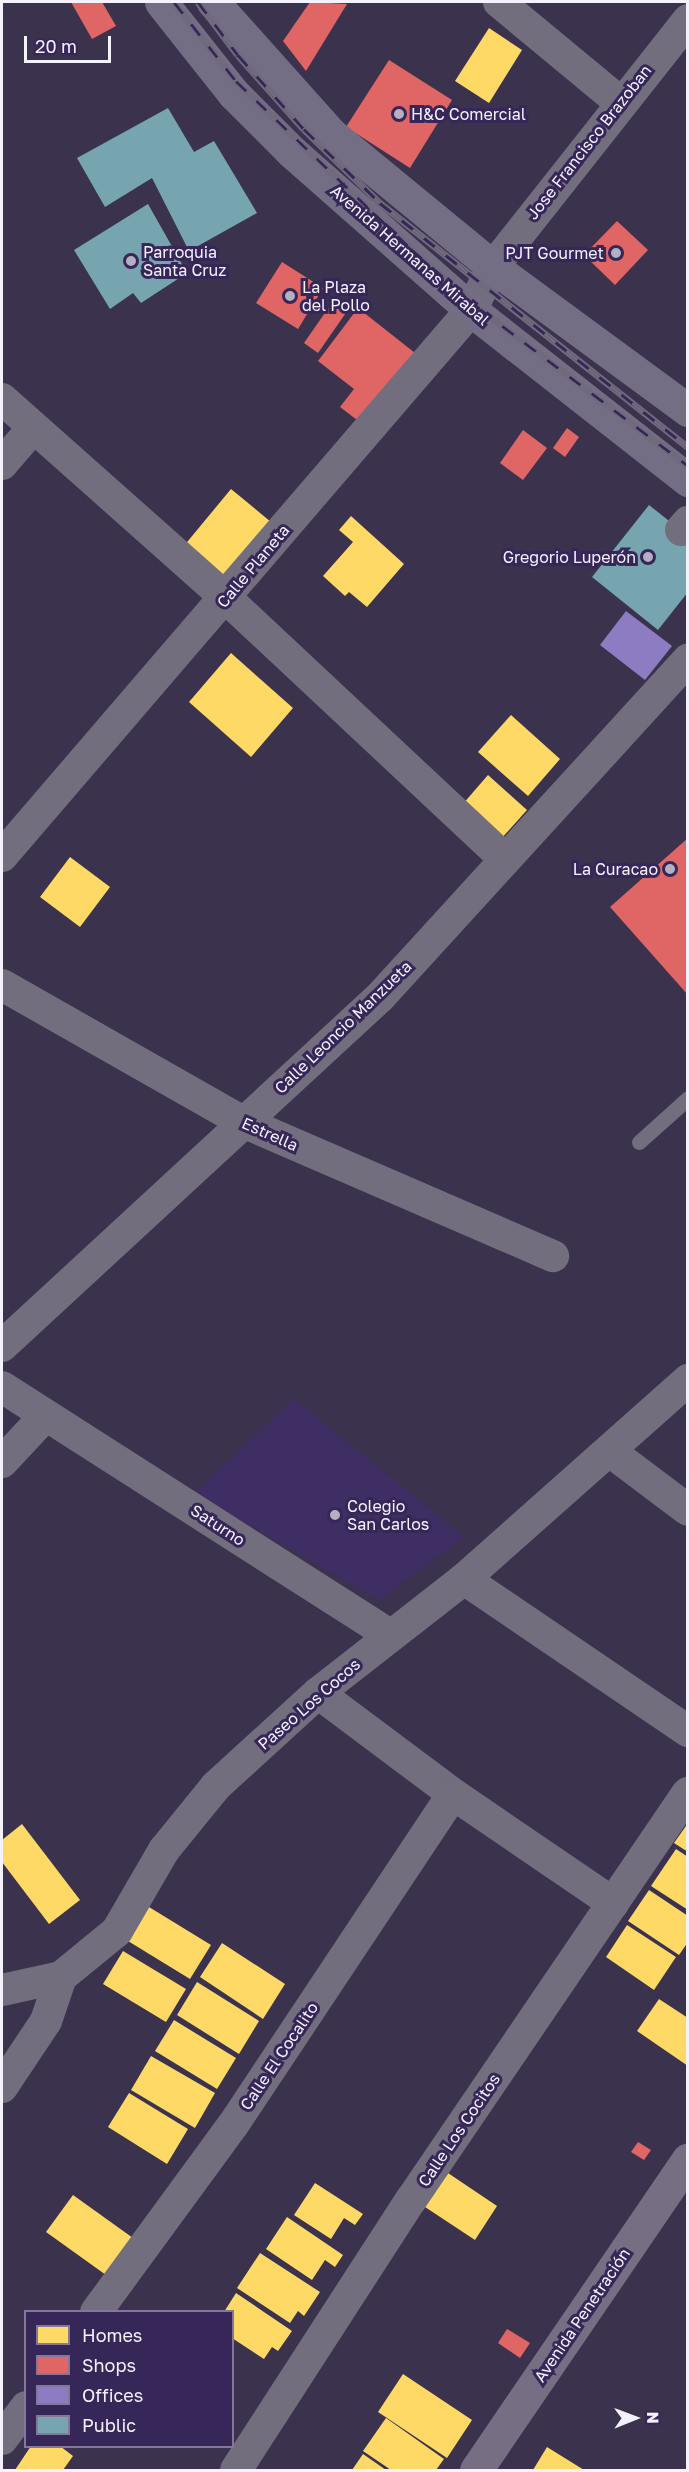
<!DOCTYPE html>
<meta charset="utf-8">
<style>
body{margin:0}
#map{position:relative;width:689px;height:2472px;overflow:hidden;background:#3b324e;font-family:"Golos Text",sans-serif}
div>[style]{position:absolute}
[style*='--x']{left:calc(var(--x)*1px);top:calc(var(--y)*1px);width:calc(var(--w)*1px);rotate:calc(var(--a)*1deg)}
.built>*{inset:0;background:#3f2e63}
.homes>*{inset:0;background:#ffd966}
.shops>*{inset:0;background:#e06666}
.offices>*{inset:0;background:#8e7cc3}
.public>*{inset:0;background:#76a5af}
.lane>*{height:15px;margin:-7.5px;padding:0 7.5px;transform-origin:7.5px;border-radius:7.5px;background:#726e7e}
.street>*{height:32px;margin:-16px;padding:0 16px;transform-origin:16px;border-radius:16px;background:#726e7e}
.secondary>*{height:33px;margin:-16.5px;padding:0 16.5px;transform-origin:16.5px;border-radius:16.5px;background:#766f84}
.primary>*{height:33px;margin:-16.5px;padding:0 16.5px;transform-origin:16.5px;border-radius:16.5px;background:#746e85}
.rail>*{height:7px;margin-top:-3.5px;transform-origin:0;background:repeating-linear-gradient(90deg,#372759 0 14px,#716a7e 0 28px);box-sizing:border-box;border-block:2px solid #716a7e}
.dots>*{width:16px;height:16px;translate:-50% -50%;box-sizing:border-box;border:3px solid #372759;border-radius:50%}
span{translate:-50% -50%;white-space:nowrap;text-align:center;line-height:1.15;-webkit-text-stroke:6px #372759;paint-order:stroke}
.poi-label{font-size:16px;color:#f5f2ff}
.left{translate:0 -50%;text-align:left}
.right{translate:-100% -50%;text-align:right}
.street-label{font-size:16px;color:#f5f2ff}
.frame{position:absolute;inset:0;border:3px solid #f5f2ff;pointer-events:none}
.legend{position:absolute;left:24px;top:2310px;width:210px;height:138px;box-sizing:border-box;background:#372759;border:2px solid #83789b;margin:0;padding:8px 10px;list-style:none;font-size:18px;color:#f5f2ff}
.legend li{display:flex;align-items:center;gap:12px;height:30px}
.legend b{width:30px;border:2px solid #83789b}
.north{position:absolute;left:605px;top:2388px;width:60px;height:60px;-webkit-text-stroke:4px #372759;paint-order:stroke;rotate:89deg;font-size:16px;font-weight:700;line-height:24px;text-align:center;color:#f5f2ff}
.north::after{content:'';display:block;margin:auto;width:21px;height:27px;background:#f5f2ff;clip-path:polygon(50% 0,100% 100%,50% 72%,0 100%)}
.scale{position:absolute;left:24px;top:36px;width:87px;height:27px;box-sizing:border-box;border:3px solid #f5f2ff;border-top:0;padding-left:8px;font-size:18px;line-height:21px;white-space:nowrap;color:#f5f2ff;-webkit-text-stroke:4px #372759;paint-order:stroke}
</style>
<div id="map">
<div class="built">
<div style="clip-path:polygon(294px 1399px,464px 1537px,379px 1600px,194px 1493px)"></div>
</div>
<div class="homes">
<div style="clip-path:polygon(489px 28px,522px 50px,489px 103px,455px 81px)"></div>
<div style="clip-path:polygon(231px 489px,271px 522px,223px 580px,183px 547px)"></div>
<div style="clip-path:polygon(351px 516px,404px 564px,367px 607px,349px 592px,345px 596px,323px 576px,353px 542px,339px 530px)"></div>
<div style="clip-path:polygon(231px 653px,293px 708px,251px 757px,189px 702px)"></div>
<div style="clip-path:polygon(511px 715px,560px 759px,528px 796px,478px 752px)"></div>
<div style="clip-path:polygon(488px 775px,527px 810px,501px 839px,462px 805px)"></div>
<div style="clip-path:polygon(70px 857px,110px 887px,80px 927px,40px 897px)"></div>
<div style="clip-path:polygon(688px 1823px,688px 1852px,674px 1843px)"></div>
<div style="clip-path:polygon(22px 1824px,80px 1900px,49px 1924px,2px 1862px,2px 1840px)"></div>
<div style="clip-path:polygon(676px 1849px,688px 1857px,688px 1910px,651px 1886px)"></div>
<div style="clip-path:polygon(649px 1890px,688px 1916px,688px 1942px,679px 1955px,628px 1921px)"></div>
<div style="clip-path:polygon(149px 1907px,211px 1945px,190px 1979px,128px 1941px)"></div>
<div style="clip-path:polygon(627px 1925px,676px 1957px,654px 1990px,606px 1957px)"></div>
<div style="clip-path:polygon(222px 1943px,285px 1984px,263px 2019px,200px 1977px)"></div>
<div style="clip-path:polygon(123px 1951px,186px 1989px,166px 2022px,103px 1984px)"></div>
<div style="clip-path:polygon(197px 1982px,259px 2021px,239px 2054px,177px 2015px)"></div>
<div style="clip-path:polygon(659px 1999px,688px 2018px,688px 2066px,637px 2031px)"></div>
<div style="clip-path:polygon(174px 2020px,236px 2058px,217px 2089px,155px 2051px)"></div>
<div style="clip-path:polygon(151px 2056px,215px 2093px,195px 2128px,131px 2090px)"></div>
<div style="clip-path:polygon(129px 2093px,188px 2129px,167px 2164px,108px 2127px)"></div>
<div style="clip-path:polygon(445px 2171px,497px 2206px,475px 2240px,422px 2205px)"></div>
<div style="clip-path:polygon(315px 2183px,363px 2214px,355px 2225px,344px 2218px,331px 2239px,294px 2215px)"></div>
<div style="clip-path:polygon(73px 2195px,133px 2238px,106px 2275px,46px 2232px)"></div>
<div style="clip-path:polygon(287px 2217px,343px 2255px,335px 2267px,325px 2260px,312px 2280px,266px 2249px)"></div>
<div style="clip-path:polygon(260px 2253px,320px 2292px,304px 2316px,298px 2311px,290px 2323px,237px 2288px)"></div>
<div style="clip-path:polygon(236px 2293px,292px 2331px,278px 2351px,272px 2347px,264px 2359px,232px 2338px,232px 2312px,224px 2312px)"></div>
<div style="clip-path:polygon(403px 2374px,472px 2420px,447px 2458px,378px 2412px)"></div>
<div style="clip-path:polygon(386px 2418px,444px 2459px,436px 2470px,391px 2470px,363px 2451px)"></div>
<div style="clip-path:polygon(31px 2446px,60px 2446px,73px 2456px,63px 2470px,15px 2470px)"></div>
<div style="clip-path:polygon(547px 2447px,584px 2470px,533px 2470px)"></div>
<div style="clip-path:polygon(363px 2454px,386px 2470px,352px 2470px)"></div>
</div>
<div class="shops">
<div style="clip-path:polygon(71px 2px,102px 2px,116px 26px,92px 39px)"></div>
<div style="clip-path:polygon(310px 2px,347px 4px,306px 71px,283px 41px)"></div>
<div style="clip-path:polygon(389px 60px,452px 100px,410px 168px,346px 127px)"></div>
<div style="clip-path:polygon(617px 221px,648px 250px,615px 285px,584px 255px)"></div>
<div style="clip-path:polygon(282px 262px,323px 288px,298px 329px,256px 303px)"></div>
<div style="clip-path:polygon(336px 297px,350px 307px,318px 353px,304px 343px)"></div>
<div style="clip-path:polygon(358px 308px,415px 353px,361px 423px,340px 407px,354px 389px,318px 361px)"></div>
<div style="clip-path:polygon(567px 428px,579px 437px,565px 457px,553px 448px)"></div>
<div style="clip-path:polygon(523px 430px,547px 448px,523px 480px,500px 463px)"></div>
<div style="clip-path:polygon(688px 838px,688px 995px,610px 907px)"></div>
<div style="clip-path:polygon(638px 2142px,651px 2150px,644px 2160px,631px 2152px)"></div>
<div style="clip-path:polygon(507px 2329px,530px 2343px,520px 2358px,498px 2343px)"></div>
</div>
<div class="offices">
<div style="clip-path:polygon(626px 611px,672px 646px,645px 680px,600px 645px)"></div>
</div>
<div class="public">
<div style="clip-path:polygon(168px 108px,194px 152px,214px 141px,257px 213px,189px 251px,152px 178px,105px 207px,77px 158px)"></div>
<div style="clip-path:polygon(148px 204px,187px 273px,141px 303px,133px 293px,110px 309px,74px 250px)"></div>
<div style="clip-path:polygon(649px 505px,688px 536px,688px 592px,658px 630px,592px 577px)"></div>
</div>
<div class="lane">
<div style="--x:639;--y:1142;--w:66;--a:-41.9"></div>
</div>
<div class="street">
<div style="--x:499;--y:2;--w:157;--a:39.6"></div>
<div style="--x:2;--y:399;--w:300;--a:41.6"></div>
<div style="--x:226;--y:598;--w:382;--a:43.1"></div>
<div style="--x:2;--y:464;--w:48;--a:-49.3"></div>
<div style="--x:681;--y:530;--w:11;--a:-49"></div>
<div style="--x:2;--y:856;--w:720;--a:-49.34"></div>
<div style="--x:471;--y:310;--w:48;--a:-62.9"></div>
<div style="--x:493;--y:267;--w:315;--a:-51.7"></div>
<div style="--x:2;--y:985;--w:277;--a:29.6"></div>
<div style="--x:243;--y:1122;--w:338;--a:23.4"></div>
<div style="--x:2;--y:1346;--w:514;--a:-42.72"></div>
<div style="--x:380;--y:997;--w:457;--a:-47.6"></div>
<div style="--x:2;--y:1387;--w:460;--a:32.6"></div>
<div style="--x:611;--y:1452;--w:96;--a:37"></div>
<div style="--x:2;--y:1462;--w:64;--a:-46.9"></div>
<div style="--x:464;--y:1579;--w:271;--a:34.2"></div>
<div style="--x:318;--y:1693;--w:169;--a:36.8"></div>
<div style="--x:453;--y:1794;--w:194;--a:34.3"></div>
<div style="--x:2;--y:1990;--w:60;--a:-12.4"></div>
<div style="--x:2;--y:2087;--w:79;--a:-56.3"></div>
<div style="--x:46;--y:2021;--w:46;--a:-71.2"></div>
<div style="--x:61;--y:1977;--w:72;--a:-39.4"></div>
<div style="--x:117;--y:1931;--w:94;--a:-59.9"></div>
<div style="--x:164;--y:1850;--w:82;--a:-50.9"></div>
<div style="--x:216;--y:1786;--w:138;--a:-42.4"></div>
<div style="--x:318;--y:1693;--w:185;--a:-38"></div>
<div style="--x:464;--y:1579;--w:300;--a:-41.6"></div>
<div style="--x:96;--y:2312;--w:232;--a:-53.8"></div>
<div style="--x:233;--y:2125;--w:397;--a:-56.4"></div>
<div style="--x:2;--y:2439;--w:40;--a:-53"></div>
<div style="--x:236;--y:2470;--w:322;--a:-57.1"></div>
<div style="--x:411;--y:2200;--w:492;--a:-55.8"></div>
</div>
<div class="secondary">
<div style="--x:476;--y:2470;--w:376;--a:-55.7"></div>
</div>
<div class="primary">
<div style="--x:161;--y:2;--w:117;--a:51.6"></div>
<div style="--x:234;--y:94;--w:82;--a:45"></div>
<div style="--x:292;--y:152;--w:239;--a:41.4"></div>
<div style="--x:471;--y:310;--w:276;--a:38.1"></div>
<div style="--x:213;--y:2;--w:177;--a:48.2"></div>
<div style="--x:331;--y:134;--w:210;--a:39.4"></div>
<div style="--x:493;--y:267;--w:242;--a:36.3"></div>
</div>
<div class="rail">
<div style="--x:174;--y:2;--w:100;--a:51.9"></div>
<div style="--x:236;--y:81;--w:243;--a:43.8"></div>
<div style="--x:411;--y:249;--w:91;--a:41"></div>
<div style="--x:480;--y:309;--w:261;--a:37"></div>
<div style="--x:198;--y:2;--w:66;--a:53"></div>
<div style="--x:238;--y:55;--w:99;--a:48.3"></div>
<div style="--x:304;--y:129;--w:106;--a:44.2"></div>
<div style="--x:380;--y:203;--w:393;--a:38.4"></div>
</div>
<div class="dots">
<div style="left:399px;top:114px;background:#b4afc1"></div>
<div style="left:616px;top:253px;background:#b4afc1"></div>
<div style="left:131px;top:261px;background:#b4afc1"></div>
<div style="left:290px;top:296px;background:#b4afc1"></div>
<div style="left:648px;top:557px;background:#b4afc1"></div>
<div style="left:670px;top:869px;background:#b4afc1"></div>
<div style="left:335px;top:1515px;background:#b4afc1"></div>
</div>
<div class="poi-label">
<span class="left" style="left:411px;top:114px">H&amp;C Comercial</span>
<span class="left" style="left:143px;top:261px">Parroquia<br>Santa Cruz</span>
<span class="right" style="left:604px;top:253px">PJT Gourmet</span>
<span class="left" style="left:302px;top:296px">La Plaza<br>del Pollo</span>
<span class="right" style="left:636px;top:557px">Gregorio Luperón</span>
<span class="right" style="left:658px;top:869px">La Curacao</span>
<span class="left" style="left:347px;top:1515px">Colegio<br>San Carlos</span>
</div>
<div class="street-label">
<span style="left:589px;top:142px;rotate:-52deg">Jose Francisco Brazoban</span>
<span style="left:410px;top:255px;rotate:41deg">Avenida Hermanas Mirabal</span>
<span style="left:253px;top:566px;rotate:-50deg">Calle Planeta</span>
<span style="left:343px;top:1027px;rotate:-44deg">Calle Leoncio Manzueta</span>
<span style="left:270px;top:1134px;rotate:24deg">Estrella</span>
<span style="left:218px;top:1525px;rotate:33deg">Saturno</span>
<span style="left:309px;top:1704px;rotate:-41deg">Paseo Los Cocos</span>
<span style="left:279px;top:2056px;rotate:-56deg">Calle El Cocalito</span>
<span style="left:459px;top:2130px;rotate:-56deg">Calle Los Cocitos</span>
<span style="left:582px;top:2315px;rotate:-56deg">Avenida Penetración</span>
</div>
<div class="frame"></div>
<ul class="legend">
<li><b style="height:16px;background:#ffd966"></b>Homes</li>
<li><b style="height:16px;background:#e06666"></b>Shops</li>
<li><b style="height:16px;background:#8e7cc3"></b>Offices</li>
<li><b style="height:16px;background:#76a5af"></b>Public</li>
</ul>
<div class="north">N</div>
<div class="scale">20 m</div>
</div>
